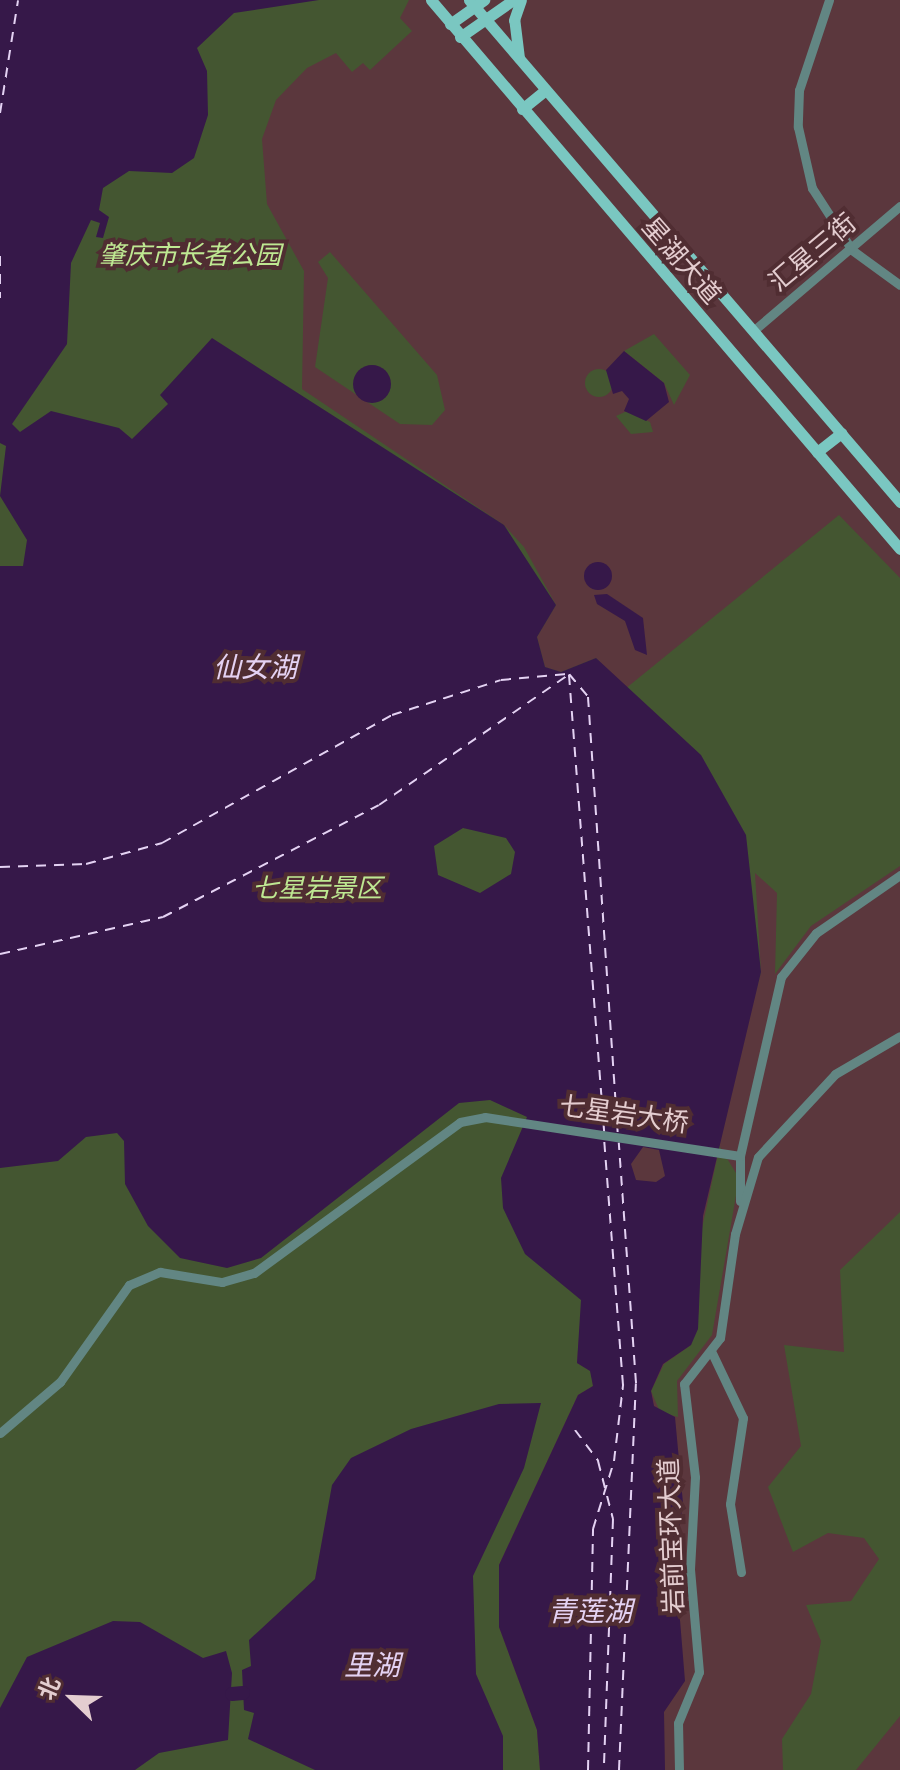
<!DOCTYPE html>
<meta charset="utf-8">
<style>
body{margin:0}
#map{position:relative;width:900px;height:1770px;overflow:hidden;background:#5b373d;font-family:"Roboto Serif","Noto Sans SC",serif}
div>[style]{position:absolute}
[style*='--x']{left:calc(var(--x)*1px);top:calc(var(--y)*1px);width:calc(var(--w)*1px);rotate:calc(var(--a)*1deg)}
.green>*{inset:0;background:#445631}
.round{border-radius:50%}
.water>*{inset:0;background:#361849}
.river>*{height:14px;margin:-7px;padding:0 7px;transform-origin:7px;border-radius:7px;background:#361849}
.ferry>*{height:2px;margin-top:-1px;transform-origin:0;background:repeating-linear-gradient(90deg,#e4d2f3 0 10px,transparent 0 18px)}
.minor>*{height:9px;margin:-4.5px;padding:0 4.5px;transform-origin:4.5px;border-radius:4.5px;background:#628683}
.major>*{height:11px;margin:-5.5px;padding:0 5.5px;transform-origin:5.5px;border-radius:5.5px;background:#7ac7c1}
span{translate:-50% -50%;white-space:nowrap;text-align:center;line-height:1.15;-webkit-text-stroke:8px #502d32;paint-order:stroke}
.street-label{font-size:26px;color:#e4cdd0}
.park-label{font-size:26px;color:#bee892;font-style:italic}
.water-label{font-size:28px;color:#e4d2f3;font-style:italic}
.north{position:absolute;left:32px;top:1658px;width:80px;height:80px;-webkit-text-stroke:6px #502d32;paint-order:stroke;rotate:293deg;font-size:22px;font-weight:700;line-height:32px;text-align:center;color:#e4cdd0}
.north::after{content:'';display:block;margin:auto;width:28px;height:36px;background:#e4cdd0;clip-path:polygon(50% 0,100% 100%,50% 72%,0 100%)}
</style>
<div id="map">
<div class="green">
<div style="clip-path:polygon(0 0,409px 0,400px 18px,412px 31px,370px 70px,363px 63px,352px 72px,336px 53px,307px 68px,276px 100px,262px 139px,267px 204px,304px 271px,302px 389px,504px 525px,524px 547px,556px 605px,537px 637px,545px 667px,561px 672px,596px 658px,625px 689px,839px 515px,900px 578px,900px 866px,811px 926px,775px 974px,777px 893px,755px 873px,761px 972px,717px 1142px,739px 1178px,712px 1335px,677px 1381px,678px 1417px,660px 1412px,651px 1391px,664px 1364px,691px 1345px,699px 1311px,699px 1242px,718px 1154px,526px 1129px,566px 1286px,582px 1300px,577px 1363px,591px 1371px,593px 1386px,578px 1395px,499px 1565px,499px 1627px,537px 1730px,540px 1770px,0 1770px)"></div>
<div style="clip-path:polygon(330px 252px,437px 375px,445px 410px,432px 425px,400px 424px,315px 367px,328px 278px,318px 262px)"></div>
<div style="clip-path:polygon(654px 334px,690px 375px,674px 405px,664px 383px,624px 351px)"></div>
<div class="round" style="left:585px;top:369px;width:28px;height:28px"></div>
<div style="clip-path:polygon(627px 411px,650px 422px,653px 432px,631px 434px,616px 416px)"></div>
<div style="clip-path:polygon(900px 1212px,900px 1716px,856px 1770px,783px 1770px,782px 1739px,811px 1694px,821px 1641px,806px 1605px,851px 1601px,879px 1559px,864px 1538px,828px 1533px,793px 1552px,768px 1487px,801px 1446px,784px 1345px,844px 1352px,840px 1270px)"></div>
</div>
<div class="water">
<div style="clip-path:polygon(evenodd,0 0,319px 0,234px 13px,197px 48px,207px 71px,208px 115px,194px 158px,172px 173px,129px 171px,103px 188px,99px 210px,109px 217px,103px 238px,96px 237px,100px 223px,91px 220px,71px 263px,67px 344px,12px 424px,20px 432px,51px 411px,119px 428px,132px 439px,168px 404px,160px 395px,212px 338px,504px 525px,556px 605px,537px 637px,545px 667px,561px 672px,596px 658px,701px 755px,746px 835px,761px 972px,703px 1216px,698px 1329px,691px 1345px,663px 1364px,651px 1391px,654px 1406px,675px 1417px,683px 1503px,675px 1559px,685px 1681px,664px 1712px,665px 1770px,540px 1770px,537px 1730px,499px 1627px,499px 1565px,578px 1395px,593px 1386px,590px 1371px,577px 1363px,581px 1300px,525px 1254px,503px 1208px,501px 1178px,527px 1117px,490px 1100px,459px 1103px,261px 1258px,227px 1268px,180px 1258px,148px 1226px,125px 1184px,124px 1141px,117px 1133px,86px 1137px,58px 1161px,0 1168px,0 566px,23px 566px,27px 540px,0 496px,6px 446px,0 443px,0 0,463px 828px,506px 838px,515px 852px,511px 874px,480px 893px,438px 875px,434px 846px,463px 828px,0 0,643px 1147px,659px 1150px,665px 1176px,656px 1182px,636px 1180px,631px 1164px,643px 1147px)"></div>
<div style="clip-path:polygon(624px 351px,664px 383px,669px 402px,646px 421px,624px 411px,629px 399px,622px 391px,613px 394px,606px 370px)"></div>
<div class="round" style="left:353px;top:365px;width:38px;height:38px"></div>
<div class="round" style="left:584px;top:562px;width:28px;height:28px"></div>
<div style="clip-path:polygon(607px 594px,643px 618px,647px 655px,635px 650px,625px 621px,597px 604px,594px 595px)"></div>
<div style="clip-path:polygon(541px 1403px,524px 1468px,473px 1576px,476px 1674px,503px 1736px,503px 1770px,315px 1770px,248px 1739px,254px 1713px,244px 1710px,242px 1670px,251px 1666px,249px 1640px,315px 1579px,332px 1485px,351px 1458px,411px 1429px,499px 1404px)"></div>
<div style="clip-path:polygon(113px 1621px,140px 1622px,203px 1658px,226px 1651px,232px 1673px,228px 1740px,159px 1753px,135px 1770px,0 1770px,0 1708px,27px 1657px)"></div>
</div>
<div class="river">
<div style="--x:232;--y:1694;--w:11;--a:-5"></div>
</div>
<div class="ferry">
<div style="--x:0;--y:113;--w:114;--a:-80.9"></div>
<div style="--x:0;--y:256;--w:42;--a:90"></div>
<div style="--x:569;--y:674;--w:30;--a:50"></div>
<div style="--x:588;--y:697;--w:436;--a:86.1"></div>
<div style="--x:569;--y:675;--w:458;--a:85.6"></div>
<div style="--x:0;--y:867;--w:86;--a:-2"></div>
<div style="--x:86;--y:864;--w:79;--a:-15.4"></div>
<div style="--x:162;--y:843;--w:263;--a:-29.1"></div>
<div style="--x:392;--y:715;--w:114;--a:-17.8"></div>
<div style="--x:501;--y:680;--w:66;--a:-5.2"></div>
<div style="--x:0;--y:954;--w:167;--a:-12.8"></div>
<div style="--x:163;--y:917;--w:243;--a:-27.4"></div>
<div style="--x:379;--y:805;--w:229;--a:-34.5"></div>
<div style="--x:575;--y:1430;--w:39;--a:53"></div>
<div style="--x:598;--y:1461;--w:60;--a:75.5"></div>
<div style="--x:613;--y:1519;--w:251;--a:92.1"></div>
<div style="--x:588;--y:1770;--w:241;--a:-88.8"></div>
<div style="--x:593;--y:1529;--w:71;--a:-72.8"></div>
<div style="--x:614;--y:1461;--w:77;--a:-83.2"></div>
<div style="--x:623;--y:1385;--w:248;--a:-94.4"></div>
<div style="--x:619;--y:1770;--w:387;--a:-87.5"></div>
<div style="--x:636;--y:1383;--w:241;--a:-94.1"></div>
</div>
<div class="minor">
<div style="--x:829;--y:0;--w:95;--a:108.4"></div>
<div style="--x:799;--y:90;--w:37;--a:92"></div>
<div style="--x:798;--y:127;--w:63;--a:77.1"></div>
<div style="--x:812;--y:188;--w:74;--a:57.2"></div>
<div style="--x:852;--y:250;--w:59;--a:36.1"></div>
<div style="--x:753;--y:331;--w:193;--a:-40.4"></div>
<div style="--x:740;--y:1201;--w:45;--a:-90"></div>
<div style="--x:740;--y:1156;--w:184;--a:-77.1"></div>
<div style="--x:781;--y:977;--w:56;--a:-51.5"></div>
<div style="--x:816;--y:933;--w:102;--a:-34.6"></div>
<div style="--x:712;--y:1353;--w:72;--a:64.5"></div>
<div style="--x:743;--y:1418;--w:87;--a:98.6"></div>
<div style="--x:730;--y:1504;--w:69;--a:80.8"></div>
<div style="--x:0;--y:1433;--w:79;--a:-40.4"></div>
<div style="--x:60;--y:1382;--w:119;--a:-54.6"></div>
<div style="--x:129;--y:1285;--w:34;--a:-23"></div>
<div style="--x:160;--y:1272;--w:63;--a:9.2"></div>
<div style="--x:222;--y:1282;--w:33;--a:-16"></div>
<div style="--x:254;--y:1273;--w:255;--a:-36.2"></div>
<div style="--x:460;--y:1122;--w:25;--a:-11"></div>
<div style="--x:485;--y:1117;--w:258;--a:8.7"></div>
<div style="--x:679;--y:1770;--w:47;--a:-91.2"></div>
<div style="--x:678;--y:1723;--w:55;--a:-67.6"></div>
<div style="--x:699;--y:1672;--w:103;--a:-95"></div>
<div style="--x:690;--y:1569;--w:92;--a:-86.9"></div>
<div style="--x:695;--y:1477;--w:94;--a:-96.7"></div>
<div style="--x:684;--y:1384;--w:58;--a:-52"></div>
<div style="--x:720;--y:1338;--w:105;--a:-81.8"></div>
<div style="--x:735;--y:1234;--w:80;--a:-73.4"></div>
<div style="--x:758;--y:1157;--w:113;--a:-47.1"></div>
<div style="--x:835;--y:1074;--w:75;--a:-30.3"></div>
</div>
<div class="major">
<div style="--x:431;--y:0;--w:722;--a:49.49"></div>
<div style="--x:469;--y:0;--w:662;--a:49.35"></div>
<div style="--x:450;--y:24;--w:42;--a:-35.2"></div>
<div style="--x:460;--y:37;--w:65;--a:-34.9"></div>
<div style="--x:519;--y:58;--w:38;--a:-97"></div>
<div style="--x:514;--y:20;--w:21;--a:-71"></div>
<div style="--x:522;--y:109;--w:28;--a:-39"></div>
<div style="--x:817;--y:452;--w:31;--a:-38"></div>
</div>
<div class="street-label">
<span style="left:813px;top:253px;rotate:-40deg">汇星三街</span>
<span style="left:681px;top:261px;rotate:49deg">星湖大道</span>
<span style="left:624px;top:1115px;rotate:8deg">七星岩大桥</span>
<span style="left:672px;top:1536px;rotate:-92deg">岩前宝环大道</span>
</div>
<div class="park-label">
<span style="left:190px;top:256px">肇庆市长者公园</span>
<span style="left:317px;top:889px">七星岩景区</span>
</div>
<div class="water-label">
<span style="left:255px;top:668px">仙女湖</span>
<span style="left:590px;top:1612px">青莲湖</span>
<span style="left:372px;top:1666px">里湖</span>
</div>
<div class="north">北</div>
</div>
